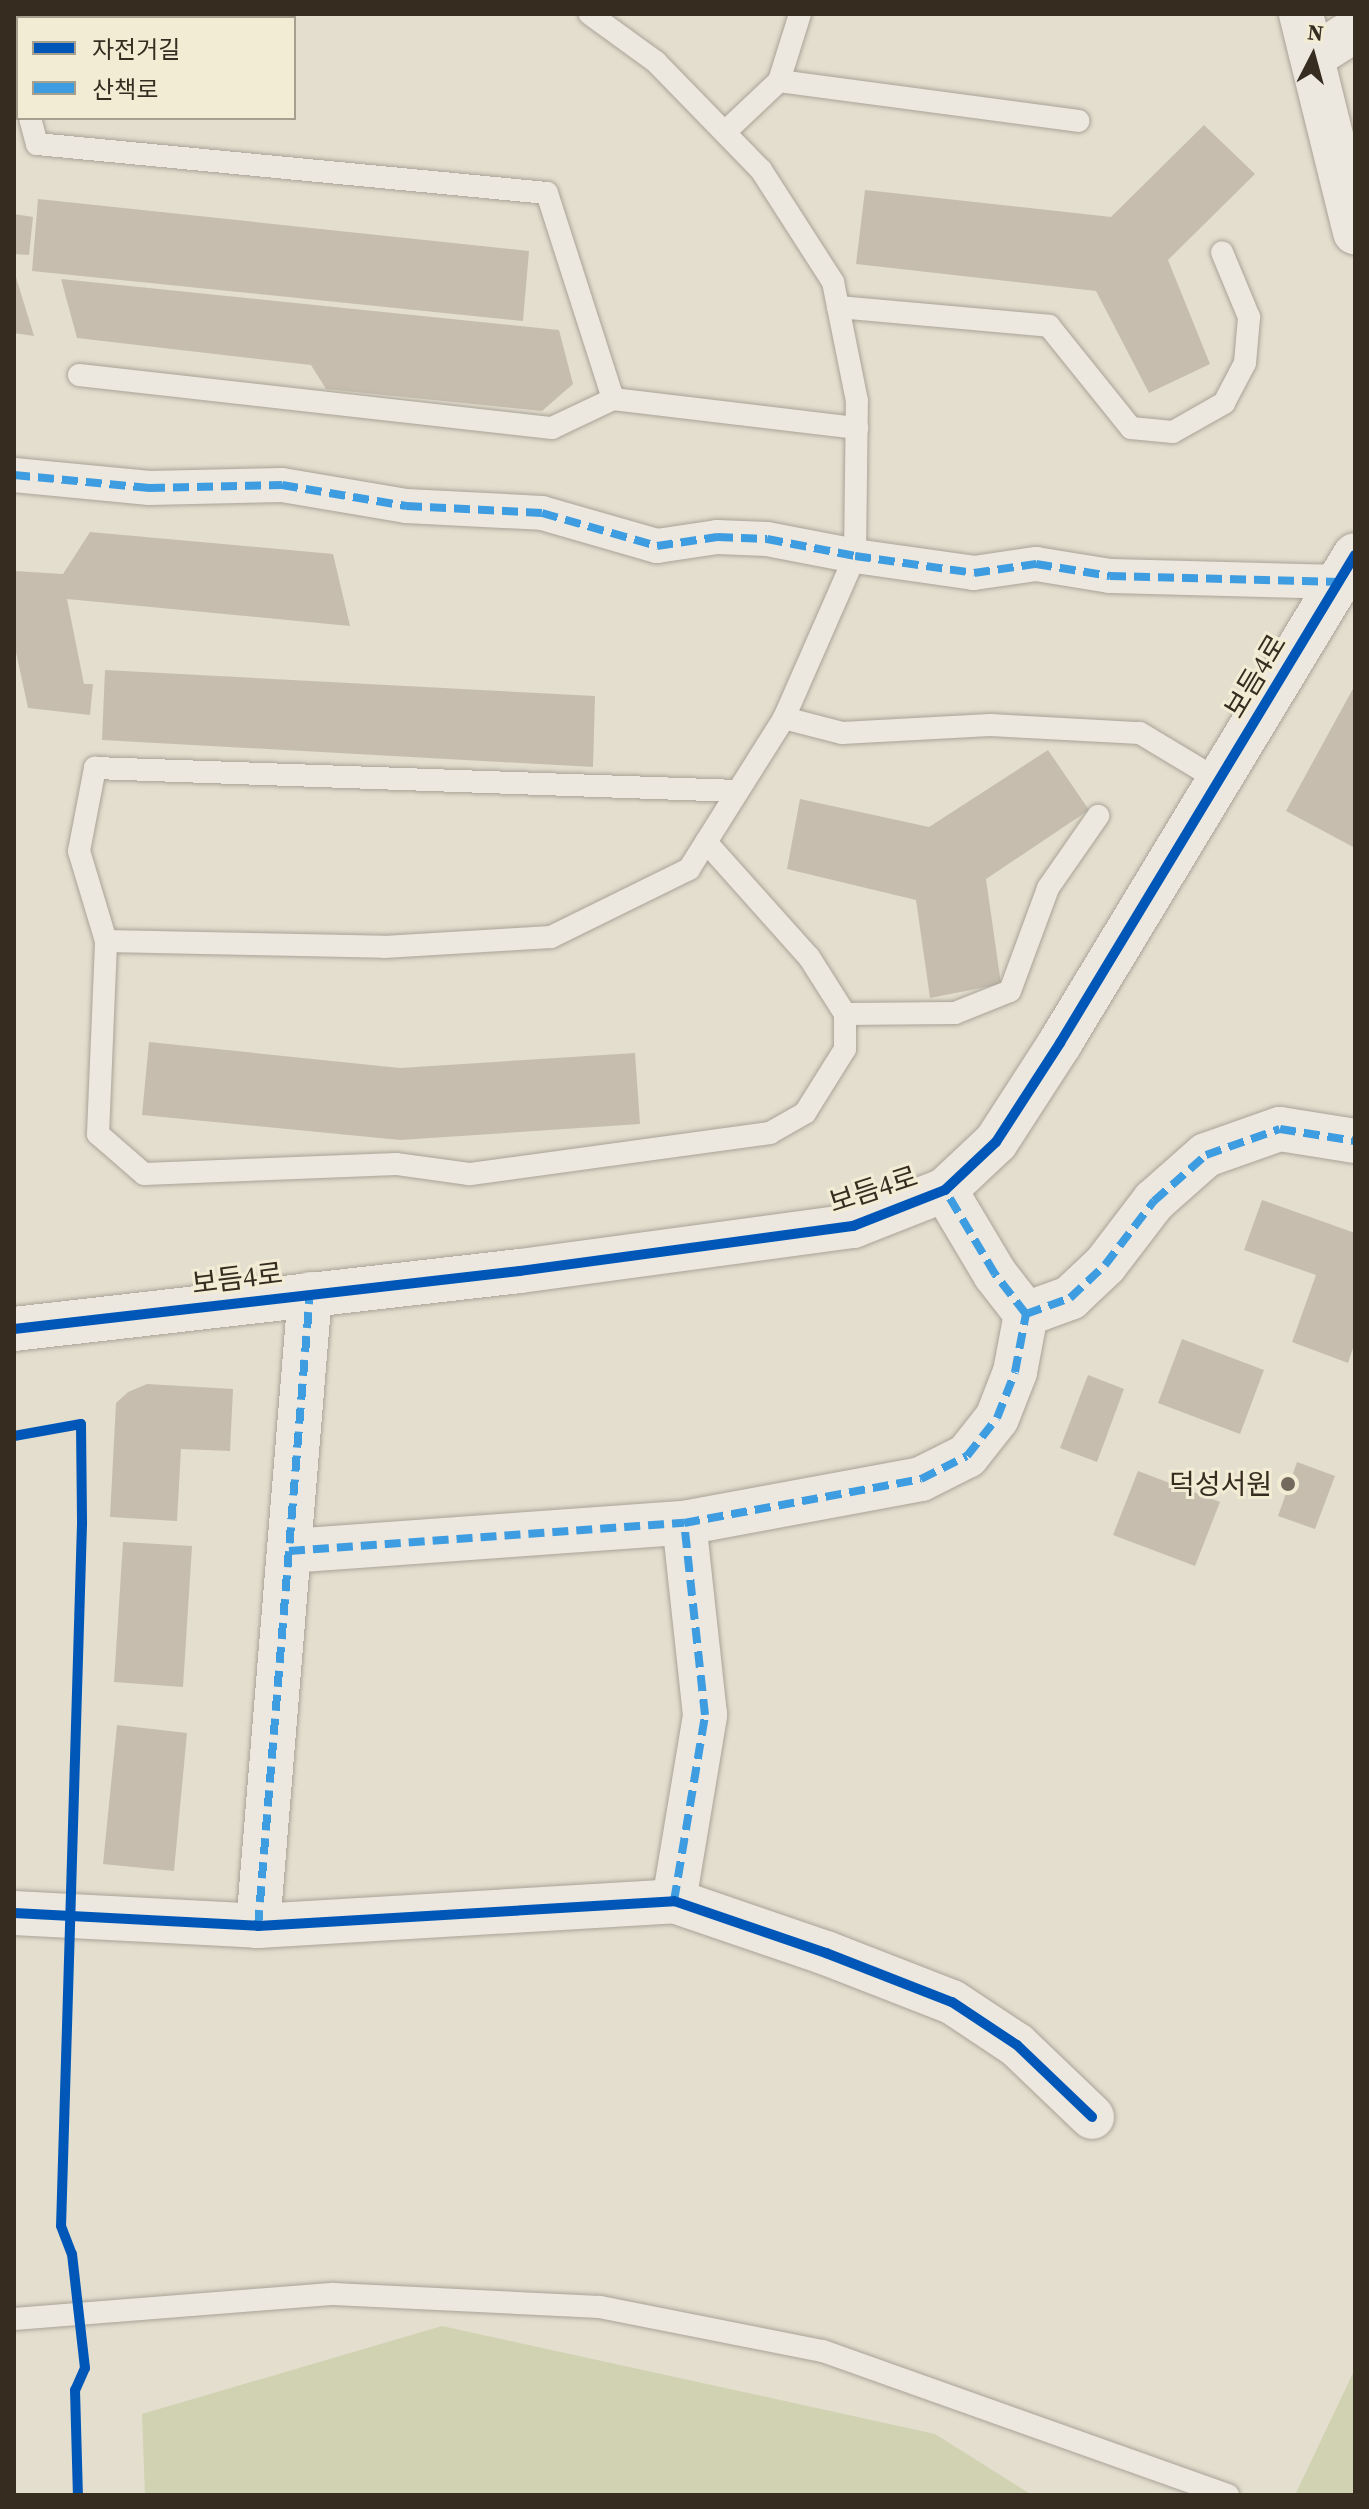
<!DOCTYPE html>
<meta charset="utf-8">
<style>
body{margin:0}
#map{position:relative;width:1369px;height:2509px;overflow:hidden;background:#e3dece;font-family:"Source Serif 4","Noto Sans KR",serif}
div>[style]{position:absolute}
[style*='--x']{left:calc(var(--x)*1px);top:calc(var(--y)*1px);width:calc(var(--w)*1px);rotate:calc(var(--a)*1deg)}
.green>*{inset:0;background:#d0d2b2}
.building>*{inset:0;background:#c6bdaf}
.roads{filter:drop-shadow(0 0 2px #a8a397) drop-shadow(0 0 2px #a8a397)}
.service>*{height:22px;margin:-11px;padding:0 11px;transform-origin:11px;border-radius:11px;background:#ece8df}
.pedestrian>*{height:34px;margin:-17px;padding:0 17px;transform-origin:17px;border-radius:17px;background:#ece8df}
.minor>*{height:44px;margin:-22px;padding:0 22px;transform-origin:22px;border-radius:22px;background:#ece8df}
.quiet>*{height:8px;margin-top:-4px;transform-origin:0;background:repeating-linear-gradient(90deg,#3e9ce0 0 16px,transparent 0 24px)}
.cycleway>*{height:10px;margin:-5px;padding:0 5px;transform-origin:5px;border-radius:5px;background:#0057b8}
.dots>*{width:22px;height:22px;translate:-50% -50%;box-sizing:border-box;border:4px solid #f3ecd5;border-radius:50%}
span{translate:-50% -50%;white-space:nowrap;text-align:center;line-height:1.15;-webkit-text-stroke:6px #f3ecd5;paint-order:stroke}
.street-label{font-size:28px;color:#362c20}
.poi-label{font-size:28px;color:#362c20}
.right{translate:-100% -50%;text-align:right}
.frame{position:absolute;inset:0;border:16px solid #362c20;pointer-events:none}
.legend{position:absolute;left:16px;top:16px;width:280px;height:104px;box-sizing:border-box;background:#f3ecd5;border:2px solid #a79f8d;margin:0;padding:10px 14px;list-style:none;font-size:24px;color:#362c20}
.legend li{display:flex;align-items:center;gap:16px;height:40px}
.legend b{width:40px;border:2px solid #a79f8d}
.north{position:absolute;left:1273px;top:16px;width:80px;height:80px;-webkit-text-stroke:6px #f3ecd5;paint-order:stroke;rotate:6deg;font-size:22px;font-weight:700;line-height:32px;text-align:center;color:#362c20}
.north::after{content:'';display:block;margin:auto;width:28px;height:36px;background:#362c20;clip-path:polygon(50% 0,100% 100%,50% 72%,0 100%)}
</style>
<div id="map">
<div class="green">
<div style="clip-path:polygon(442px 2326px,935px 2434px,1032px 2495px,145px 2495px,142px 2414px)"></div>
<div style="clip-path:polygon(1355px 2369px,1355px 2495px,1295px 2495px)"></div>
</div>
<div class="building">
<div style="clip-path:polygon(1204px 125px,1255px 174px,1168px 260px,1210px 364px,1149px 393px,1096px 291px,856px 264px,865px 190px,1111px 217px)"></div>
<div style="clip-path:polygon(38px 199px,529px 251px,523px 321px,32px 271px)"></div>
<div style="clip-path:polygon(14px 214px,33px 217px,29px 255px,14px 254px)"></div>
<div style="clip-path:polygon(14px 274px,15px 274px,34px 336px,14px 333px)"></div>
<div style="clip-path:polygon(61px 279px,559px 330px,573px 384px,542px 411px,326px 389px,311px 365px,77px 338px)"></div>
<div style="clip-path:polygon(90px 532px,333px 554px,350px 626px,67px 599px,84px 684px,93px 684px,90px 715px,28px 708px,14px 643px,14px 571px,63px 574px)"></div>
<div style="clip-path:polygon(105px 670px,595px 696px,593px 767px,102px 740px)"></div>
<div style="clip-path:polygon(1355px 685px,1355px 848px,1286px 811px)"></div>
<div style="clip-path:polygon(1048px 750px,1089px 810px,986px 879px,1001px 984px,930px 998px,916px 900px,787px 869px,800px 799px,929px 827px)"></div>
<div style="clip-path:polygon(149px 1042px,400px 1068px,635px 1053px,640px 1124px,400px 1140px,142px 1115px)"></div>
<div style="clip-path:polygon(1262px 1200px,1355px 1233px,1355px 1342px,1348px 1363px,1292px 1342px,1316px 1275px,1244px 1250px)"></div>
<div style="clip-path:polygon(1182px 1339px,1264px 1370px,1240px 1434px,1158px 1403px)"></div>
<div style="clip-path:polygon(1088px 1375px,1124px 1389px,1097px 1462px,1060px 1448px)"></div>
<div style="clip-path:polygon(147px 1384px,233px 1389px,230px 1451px,181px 1449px,177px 1521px,110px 1517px,116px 1403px,128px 1392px)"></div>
<div style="clip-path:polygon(1297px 1462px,1335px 1476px,1315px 1529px,1278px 1516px)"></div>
<div style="clip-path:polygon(1138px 1471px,1220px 1502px,1195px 1566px,1113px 1535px)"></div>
<div style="clip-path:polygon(123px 1542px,192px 1546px,183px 1687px,114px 1682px)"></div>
<div style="clip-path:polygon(117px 1725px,187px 1733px,174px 1871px,103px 1864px)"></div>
</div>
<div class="roads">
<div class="service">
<div style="--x:14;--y:58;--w:16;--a:75"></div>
<div style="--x:779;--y:81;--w:302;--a:7.6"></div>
<div style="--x:30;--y:118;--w:27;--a:75"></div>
<div style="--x:37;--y:144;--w:512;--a:5.49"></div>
<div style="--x:547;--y:193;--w:216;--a:72.2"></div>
<div style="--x:613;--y:399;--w:246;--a:6.8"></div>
<div style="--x:725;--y:132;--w:74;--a:-43.4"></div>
<div style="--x:779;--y:81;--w:70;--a:-72.6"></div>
<div style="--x:838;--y:307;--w:212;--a:5.1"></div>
<div style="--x:1049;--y:326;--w:131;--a:51.2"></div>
<div style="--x:1131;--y:428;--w:42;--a:5.4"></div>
<div style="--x:1173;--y:432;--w:59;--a:-29.6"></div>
<div style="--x:1224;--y:403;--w:45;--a:-62.3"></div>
<div style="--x:1245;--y:363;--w:46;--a:-85"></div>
<div style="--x:1249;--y:317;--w:70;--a:-112.6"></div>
<div style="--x:79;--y:375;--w:476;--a:6.4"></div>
<div style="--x:552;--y:428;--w:68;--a:-25.4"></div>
<div style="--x:784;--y:718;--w:60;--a:14.5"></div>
<div style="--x:842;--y:733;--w:148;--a:-3.1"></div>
<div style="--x:990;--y:725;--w:150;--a:3.1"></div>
<div style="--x:1140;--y:733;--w:93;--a:31"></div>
<div style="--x:706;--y:842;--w:154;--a:48.2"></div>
<div style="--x:809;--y:957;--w:67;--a:57.7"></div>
<div style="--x:845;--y:1014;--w:35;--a:90"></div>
<div style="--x:845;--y:1049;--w:75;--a:122"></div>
<div style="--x:805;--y:1113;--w:40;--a:150.3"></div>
<div style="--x:770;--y:1133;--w:304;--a:172.2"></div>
<div style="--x:469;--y:1174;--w:74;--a:-172.2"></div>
<div style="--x:396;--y:1164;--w:252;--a:177.7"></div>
<div style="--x:144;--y:1174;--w:61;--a:-139"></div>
<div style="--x:98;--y:1134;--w:193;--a:-87.6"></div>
<div style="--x:106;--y:941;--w:94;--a:-106.7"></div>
<div style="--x:79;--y:851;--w:85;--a:-79.1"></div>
<div style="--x:95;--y:768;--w:642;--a:2.05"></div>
<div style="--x:106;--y:941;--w:278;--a:1.2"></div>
<div style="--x:384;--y:947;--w:167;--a:-3.4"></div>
<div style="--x:551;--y:937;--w:154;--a:-26.2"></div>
<div style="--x:689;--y:869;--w:178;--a:-57.8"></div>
<div style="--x:784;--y:718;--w:177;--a:-66.3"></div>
<div style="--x:855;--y:556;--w:155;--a:-89.3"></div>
<div style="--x:857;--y:401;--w:121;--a:-101.4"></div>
<div style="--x:833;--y:282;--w:133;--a:-122.7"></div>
<div style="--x:761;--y:170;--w:151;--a:-134.2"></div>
<div style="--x:656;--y:62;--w:82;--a:-144"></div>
<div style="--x:845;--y:1014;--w:110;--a:-0.5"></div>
<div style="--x:955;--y:1013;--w:59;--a:-21.8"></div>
<div style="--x:1010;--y:991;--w:110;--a:-69.7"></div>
<div style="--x:1048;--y:888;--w:88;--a:-55.2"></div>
<div style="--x:14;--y:2319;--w:321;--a:-4.5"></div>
<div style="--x:334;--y:2294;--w:266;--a:2.8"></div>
<div style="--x:600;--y:2307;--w:227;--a:11.2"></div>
<div style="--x:823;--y:2351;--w:430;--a:19.6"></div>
</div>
<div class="pedestrian">
<div style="--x:14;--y:475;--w:136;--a:5.5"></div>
<div style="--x:149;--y:488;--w:133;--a:-1.3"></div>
<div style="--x:282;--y:485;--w:126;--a:9.6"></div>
<div style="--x:406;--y:506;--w:136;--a:2.9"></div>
<div style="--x:542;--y:513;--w:120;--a:16"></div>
<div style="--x:657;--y:546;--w:61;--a:-8.5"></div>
<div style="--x:717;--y:537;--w:50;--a:2.3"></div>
<div style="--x:767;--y:539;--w:90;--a:10.9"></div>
<div style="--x:855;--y:556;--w:120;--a:8.1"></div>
<div style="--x:974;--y:573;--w:63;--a:-8.3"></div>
<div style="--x:1036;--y:564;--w:75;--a:9.2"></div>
<div style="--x:1110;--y:576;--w:231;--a:1.5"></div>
</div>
<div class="minor">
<div style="--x:1301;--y:14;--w:225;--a:76.1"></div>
<div style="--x:1314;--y:56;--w:49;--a:-32.4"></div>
<div style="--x:1026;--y:1314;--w:47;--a:-20"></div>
<div style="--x:1070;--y:1298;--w:48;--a:-43.3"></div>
<div style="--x:1105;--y:1265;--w:81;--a:-52.6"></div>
<div style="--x:1154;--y:1201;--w:69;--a:-41.5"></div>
<div style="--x:1206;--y:1155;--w:78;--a:-19.4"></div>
<div style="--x:1280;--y:1129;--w:76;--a:9.1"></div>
<div style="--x:14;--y:1329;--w:509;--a:-6.54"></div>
<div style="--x:520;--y:1271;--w:336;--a:-7.7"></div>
<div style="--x:853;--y:1226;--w:99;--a:-21.4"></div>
<div style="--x:945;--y:1190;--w:70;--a:-43.3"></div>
<div style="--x:996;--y:1142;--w:118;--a:-57.1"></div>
<div style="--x:1060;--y:1043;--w:570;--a:-58.85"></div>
<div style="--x:289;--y:1551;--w:396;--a:-4.1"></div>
<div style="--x:684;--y:1523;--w:241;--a:-10.5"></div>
<div style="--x:921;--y:1479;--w:51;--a:-26.6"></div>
<div style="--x:967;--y:1456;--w:48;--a:-51.7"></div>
<div style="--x:997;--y:1418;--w:49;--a:-68.6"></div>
<div style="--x:1015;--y:1372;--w:59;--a:-79.3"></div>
<div style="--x:1026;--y:1314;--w:51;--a:-127.8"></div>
<div style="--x:995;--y:1274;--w:98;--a:-120.8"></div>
<div style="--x:674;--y:1901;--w:189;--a:-80.5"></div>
<div style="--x:705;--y:1715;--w:193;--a:-96.2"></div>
<div style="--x:14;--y:1913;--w:244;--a:3"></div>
<div style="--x:258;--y:1926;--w:417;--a:-3.4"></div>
<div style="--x:674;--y:1901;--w:161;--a:18.9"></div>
<div style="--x:826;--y:1953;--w:135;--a:21.3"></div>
<div style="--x:952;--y:2002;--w:78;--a:33.5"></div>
<div style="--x:1017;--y:2045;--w:104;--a:43.8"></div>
<div style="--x:258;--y:1926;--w:634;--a:-85.3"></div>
</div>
</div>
<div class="quiet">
<div style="--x:14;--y:475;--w:136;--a:5.5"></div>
<div style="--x:149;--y:488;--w:133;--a:-1.3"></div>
<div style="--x:282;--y:485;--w:126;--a:9.6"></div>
<div style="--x:406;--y:506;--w:136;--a:2.9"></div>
<div style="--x:542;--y:513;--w:120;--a:16"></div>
<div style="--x:657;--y:546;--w:61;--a:-8.5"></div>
<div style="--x:717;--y:537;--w:50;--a:2.3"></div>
<div style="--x:767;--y:539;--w:90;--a:10.9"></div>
<div style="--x:855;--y:556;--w:120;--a:8.1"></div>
<div style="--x:974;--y:573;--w:63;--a:-8.3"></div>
<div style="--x:1036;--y:564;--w:75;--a:9.2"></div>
<div style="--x:1110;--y:576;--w:231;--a:1.5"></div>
<div style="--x:1026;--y:1314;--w:47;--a:-20"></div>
<div style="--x:1070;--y:1298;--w:48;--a:-43.3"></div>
<div style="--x:1105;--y:1265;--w:81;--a:-52.6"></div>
<div style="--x:1154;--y:1201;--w:69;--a:-41.5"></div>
<div style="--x:1206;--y:1155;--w:78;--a:-19.4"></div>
<div style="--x:1280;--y:1129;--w:76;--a:9.1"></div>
<div style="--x:289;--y:1551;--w:396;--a:-4.1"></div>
<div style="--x:684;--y:1523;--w:241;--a:-10.5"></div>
<div style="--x:921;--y:1479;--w:51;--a:-26.6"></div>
<div style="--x:967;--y:1456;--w:48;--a:-51.7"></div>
<div style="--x:997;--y:1418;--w:49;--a:-68.6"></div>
<div style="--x:1015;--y:1372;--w:59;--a:-79.3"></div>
<div style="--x:1026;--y:1314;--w:51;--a:-127.8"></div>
<div style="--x:995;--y:1274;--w:98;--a:-120.8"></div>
<div style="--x:674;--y:1901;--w:189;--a:-80.5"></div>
<div style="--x:705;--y:1715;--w:193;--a:-96.2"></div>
<div style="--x:258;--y:1926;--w:634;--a:-85.3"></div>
</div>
<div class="cycleway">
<div style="--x:14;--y:1329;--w:509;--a:-6.54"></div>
<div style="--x:520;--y:1271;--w:336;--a:-7.7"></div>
<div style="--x:853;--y:1226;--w:99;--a:-21.4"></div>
<div style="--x:945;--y:1190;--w:70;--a:-43.3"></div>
<div style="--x:996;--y:1142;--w:118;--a:-57.1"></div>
<div style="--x:1060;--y:1043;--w:570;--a:-58.85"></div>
<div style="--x:14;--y:1436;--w:68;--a:-10.2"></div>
<div style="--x:81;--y:1424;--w:100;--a:89.4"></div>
<div style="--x:82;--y:1524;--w:702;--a:91.71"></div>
<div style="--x:61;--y:2226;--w:30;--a:69"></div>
<div style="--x:72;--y:2254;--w:115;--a:83.5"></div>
<div style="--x:85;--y:2368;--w:24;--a:114"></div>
<div style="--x:75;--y:2390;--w:105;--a:88.4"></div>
<div style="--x:14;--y:1913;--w:244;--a:3"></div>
<div style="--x:258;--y:1926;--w:417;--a:-3.4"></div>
<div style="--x:674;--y:1901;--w:161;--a:18.9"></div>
<div style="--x:826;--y:1953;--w:135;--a:21.3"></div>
<div style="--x:952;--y:2002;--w:78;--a:33.5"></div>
<div style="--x:1017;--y:2045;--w:104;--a:43.8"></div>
</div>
<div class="dots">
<div style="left:1288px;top:1484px;background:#736a5d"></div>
</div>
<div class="street-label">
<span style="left:1255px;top:676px;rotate:-59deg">보듬4로</span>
<span style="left:873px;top:1189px;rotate:-18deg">보듬4로</span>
<span style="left:237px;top:1278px;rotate:-7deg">보듬4로</span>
</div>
<div class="poi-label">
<span class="right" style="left:1272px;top:1484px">덕성서원</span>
</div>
<div class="frame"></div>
<ul class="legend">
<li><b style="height:10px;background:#0057b8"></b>자전거길</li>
<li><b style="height:10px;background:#3e9ce0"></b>산책로</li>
</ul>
<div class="north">N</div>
</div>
